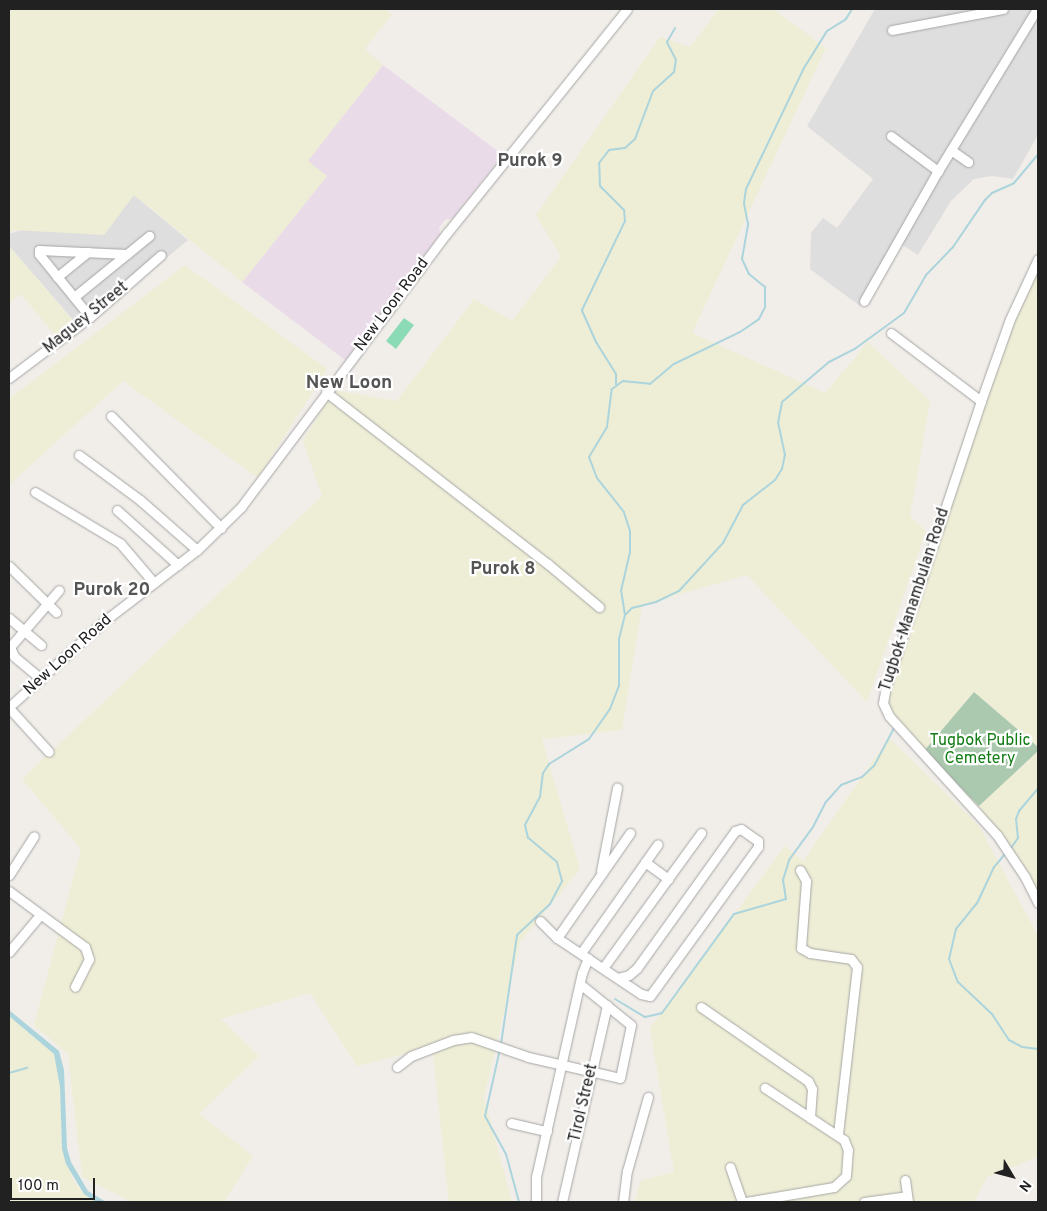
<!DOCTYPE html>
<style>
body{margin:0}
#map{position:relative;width:1047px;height:1211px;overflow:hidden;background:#f1eee9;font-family:Overpass,sans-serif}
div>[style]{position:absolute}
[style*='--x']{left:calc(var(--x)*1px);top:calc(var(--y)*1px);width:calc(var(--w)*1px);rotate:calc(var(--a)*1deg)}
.residential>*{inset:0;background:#dfdedf}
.industrial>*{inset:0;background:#eadbe8}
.farmland>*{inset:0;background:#eeeed6}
.cemetery>*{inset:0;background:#abc9ae}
.pitch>*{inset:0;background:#8cdbb7}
.water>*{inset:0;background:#acd4dc}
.stream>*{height:2px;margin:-1px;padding:0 1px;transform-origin:1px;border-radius:1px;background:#acd4dc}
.roads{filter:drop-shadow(0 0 1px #a5a5a5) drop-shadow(0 0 1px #a5a5a5)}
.minor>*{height:9px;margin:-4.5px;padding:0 4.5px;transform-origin:4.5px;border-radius:4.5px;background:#fff}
span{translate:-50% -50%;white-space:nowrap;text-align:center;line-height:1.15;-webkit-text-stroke:4.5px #fff;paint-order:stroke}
.street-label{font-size:16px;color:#212121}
.park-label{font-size:16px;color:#127d14}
.neighbourhood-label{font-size:18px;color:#545454;font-weight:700}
.quarter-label{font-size:19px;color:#545454;font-weight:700}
.frame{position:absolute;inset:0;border:10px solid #212121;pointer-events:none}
.north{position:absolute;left:987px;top:1151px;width:50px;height:50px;-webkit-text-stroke:4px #fff;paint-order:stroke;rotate:127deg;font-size:14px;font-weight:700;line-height:20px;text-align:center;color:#212121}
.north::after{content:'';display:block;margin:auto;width:18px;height:22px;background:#212121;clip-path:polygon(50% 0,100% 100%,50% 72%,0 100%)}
.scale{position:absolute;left:10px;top:1178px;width:85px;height:22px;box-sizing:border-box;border:2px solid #212121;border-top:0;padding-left:6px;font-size:15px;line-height:18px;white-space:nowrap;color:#212121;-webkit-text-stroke:4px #fff;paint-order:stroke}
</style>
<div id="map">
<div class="residential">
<div style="clip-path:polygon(875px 9px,1038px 9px,1038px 135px,1013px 179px,992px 176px,974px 179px,951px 201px,918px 255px,902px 245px,860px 306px,810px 269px,811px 233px,823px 218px,837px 228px,873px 179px,807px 126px)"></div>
<div style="clip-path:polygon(134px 195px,188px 240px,81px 329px,9px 246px,9px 234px)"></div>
</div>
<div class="industrial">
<div style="clip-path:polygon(383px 65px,503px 155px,452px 219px,446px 219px,439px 228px,440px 234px,345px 360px,242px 282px,327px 176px,307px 161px)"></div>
</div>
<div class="farmland">
<div style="clip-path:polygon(9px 9px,385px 9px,392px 14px,365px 49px,383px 65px,308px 161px,327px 176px,242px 282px,134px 195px,104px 235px,14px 230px,9px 234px)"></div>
<div style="clip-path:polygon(719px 9px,773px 9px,826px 48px,692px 333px,825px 393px,868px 342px,930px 401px,910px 516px,926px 531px,867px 702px,747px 575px,642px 605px,622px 730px,542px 739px,580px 869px,520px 942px,484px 1098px,512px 1202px,449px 1202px,432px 1047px,357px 1066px,310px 993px,221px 1019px,259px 1056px,199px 1114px,253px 1156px,224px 1202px,132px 1202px,82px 1177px,68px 1054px,34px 1025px,81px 849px,22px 779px,322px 496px,303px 441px,334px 390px,397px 401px,474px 299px,512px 321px,561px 257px,536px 215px,660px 37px,690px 47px)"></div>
<div style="clip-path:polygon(9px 246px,77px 325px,58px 339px,21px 294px,9px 303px)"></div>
<div style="clip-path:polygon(185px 265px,327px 369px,258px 478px,123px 381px,9px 485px,9px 399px)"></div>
<div style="clip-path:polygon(1038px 269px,1038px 747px,974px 692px,924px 751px,884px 706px,1004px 334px)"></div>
<div style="clip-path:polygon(889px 738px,979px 826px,1038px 936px,1038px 1157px,987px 1177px,974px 1202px,635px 1202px,640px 1181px,674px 1172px,650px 1028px,785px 846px,803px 861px)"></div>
<div style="clip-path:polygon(1038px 751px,1038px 904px,979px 806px)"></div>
<div style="clip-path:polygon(9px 1016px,54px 1054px,60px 1087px,62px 1149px,73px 1180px,84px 1194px,96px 1202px,9px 1202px)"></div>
</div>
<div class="cemetery">
<div style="clip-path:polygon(974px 692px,1038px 747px,1038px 751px,979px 806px,924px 751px)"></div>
</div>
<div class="pitch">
<div style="clip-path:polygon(404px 318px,414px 325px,396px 349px,386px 341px)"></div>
</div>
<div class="water">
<div style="clip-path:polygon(9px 1010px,59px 1051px,64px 1070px,67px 1148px,71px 1162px,88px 1191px,106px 1202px,96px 1202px,84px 1194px,66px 1164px,62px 1149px,60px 1087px,54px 1054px,9px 1016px)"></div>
</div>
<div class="stream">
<div style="--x:616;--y:384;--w:10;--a:-90"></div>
<div style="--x:616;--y:374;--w:38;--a:-122"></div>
<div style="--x:596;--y:342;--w:35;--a:-114"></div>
<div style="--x:582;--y:310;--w:99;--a:-64.2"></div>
<div style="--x:625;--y:221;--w:11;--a:-95"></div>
<div style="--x:624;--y:210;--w:34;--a:-135"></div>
<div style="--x:600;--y:186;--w:23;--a:-92"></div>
<div style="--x:599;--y:163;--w:16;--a:-52"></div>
<div style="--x:609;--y:150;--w:16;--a:-7"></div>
<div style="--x:625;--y:148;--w:13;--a:-42"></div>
<div style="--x:635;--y:139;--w:51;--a:-69.4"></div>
<div style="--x:653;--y:91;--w:28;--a:-42"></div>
<div style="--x:674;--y:72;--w:12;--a:-81"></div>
<div style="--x:676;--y:60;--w:20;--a:-117"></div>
<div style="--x:667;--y:42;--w:16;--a:-60"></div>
<div style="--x:625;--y:615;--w:24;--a:-99"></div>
<div style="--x:621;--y:591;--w:40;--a:-77"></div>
<div style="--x:630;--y:552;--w:21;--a:-90"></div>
<div style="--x:630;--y:531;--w:20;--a:-108"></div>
<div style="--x:624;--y:512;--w:43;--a:-128.5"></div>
<div style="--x:597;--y:478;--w:22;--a:-111"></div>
<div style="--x:589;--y:457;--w:35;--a:-59"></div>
<div style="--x:607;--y:427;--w:38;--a:-83"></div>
<div style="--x:612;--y:389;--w:14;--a:-36"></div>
<div style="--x:623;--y:381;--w:27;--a:6"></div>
<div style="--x:650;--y:384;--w:31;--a:-40"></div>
<div style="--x:674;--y:364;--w:73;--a:-25.9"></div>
<div style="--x:740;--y:332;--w:23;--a:-34"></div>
<div style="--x:759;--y:319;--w:13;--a:-63"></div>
<div style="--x:765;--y:307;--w:20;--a:-90"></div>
<div style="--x:765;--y:287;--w:21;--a:-141"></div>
<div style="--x:749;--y:274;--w:17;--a:-115"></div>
<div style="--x:742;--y:259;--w:36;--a:-80"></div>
<div style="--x:748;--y:224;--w:21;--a:-101"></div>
<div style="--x:744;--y:203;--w:14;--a:-82"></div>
<div style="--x:746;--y:189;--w:134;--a:-64.4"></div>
<div style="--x:804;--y:68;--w:44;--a:-58.1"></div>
<div style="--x:827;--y:31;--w:22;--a:-32"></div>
<div style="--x:846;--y:19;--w:12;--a:-59"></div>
<div style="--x:1011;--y:848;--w:12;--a:-55"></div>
<div style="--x:1018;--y:838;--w:19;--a:-96"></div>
<div style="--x:1016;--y:819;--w:9;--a:-69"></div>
<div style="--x:1019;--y:811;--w:30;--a:-50"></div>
<div style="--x:1005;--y:854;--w:17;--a:130"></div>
<div style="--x:994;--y:867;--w:40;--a:115"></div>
<div style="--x:977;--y:903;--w:33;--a:129"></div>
<div style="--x:956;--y:929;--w:31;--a:103"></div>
<div style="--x:949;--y:959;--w:25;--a:69"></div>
<div style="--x:958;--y:982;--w:47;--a:43.3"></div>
<div style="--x:992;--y:1014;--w:31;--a:57"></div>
<div style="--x:1009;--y:1040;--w:15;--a:28"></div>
<div style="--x:1022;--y:1047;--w:16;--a:7"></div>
<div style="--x:615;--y:999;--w:35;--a:31"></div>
<div style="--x:645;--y:1017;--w:17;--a:-13"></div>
<div style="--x:662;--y:1013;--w:122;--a:-54"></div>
<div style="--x:734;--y:914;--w:54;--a:-16.1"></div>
<div style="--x:786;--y:899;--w:19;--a:-99"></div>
<div style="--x:783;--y:880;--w:21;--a:-73"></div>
<div style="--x:789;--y:860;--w:41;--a:-54"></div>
<div style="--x:813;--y:827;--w:27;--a:-63"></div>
<div style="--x:825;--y:803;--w:24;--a:-48"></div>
<div style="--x:841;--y:785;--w:22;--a:-21"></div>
<div style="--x:862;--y:777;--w:16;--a:-43"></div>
<div style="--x:874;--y:766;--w:43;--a:-62.2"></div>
<div style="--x:501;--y:1044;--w:110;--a:-81.6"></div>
<div style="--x:517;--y:935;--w:45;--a:-43.2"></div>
<div style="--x:550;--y:904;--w:26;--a:-62"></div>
<div style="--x:562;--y:881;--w:20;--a:-105"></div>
<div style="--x:557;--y:862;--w:38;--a:-140"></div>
<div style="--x:528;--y:838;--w:13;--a:-103"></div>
<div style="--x:525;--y:825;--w:32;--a:-62"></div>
<div style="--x:540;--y:797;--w:24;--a:-83"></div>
<div style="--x:543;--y:773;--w:11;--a:-56"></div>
<div style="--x:549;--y:764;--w:47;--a:-32"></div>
<div style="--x:589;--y:739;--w:37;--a:-55"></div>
<div style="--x:610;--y:709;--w:25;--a:-69"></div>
<div style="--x:619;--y:686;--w:47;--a:-90"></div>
<div style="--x:619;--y:639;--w:25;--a:-76"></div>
<div style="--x:625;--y:615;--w:10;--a:-45"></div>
<div style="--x:632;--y:608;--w:25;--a:-14"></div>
<div style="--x:656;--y:602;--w:25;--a:-26"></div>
<div style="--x:679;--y:591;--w:65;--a:-47.5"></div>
<div style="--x:723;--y:543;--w:43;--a:-62.2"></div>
<div style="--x:743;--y:505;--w:41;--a:-38"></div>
<div style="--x:775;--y:480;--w:13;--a:-58"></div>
<div style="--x:782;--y:469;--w:14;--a:-78"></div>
<div style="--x:785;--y:455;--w:33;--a:-102"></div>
<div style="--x:778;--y:423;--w:21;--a:-79"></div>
<div style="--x:782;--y:402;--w:62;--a:-40.4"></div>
<div style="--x:829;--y:362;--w:30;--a:-27"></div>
<div style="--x:856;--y:348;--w:59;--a:-36.1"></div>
<div style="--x:904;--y:313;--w:44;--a:-59.9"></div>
<div style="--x:926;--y:275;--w:39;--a:-46"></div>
<div style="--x:953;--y:247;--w:57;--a:-55.8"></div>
<div style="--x:985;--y:200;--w:10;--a:-45"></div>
<div style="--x:992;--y:193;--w:24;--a:-24"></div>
<div style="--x:1014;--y:183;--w:38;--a:-50"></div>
<div style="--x:500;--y:1049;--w:69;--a:102.6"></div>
<div style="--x:485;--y:1116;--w:43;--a:61.1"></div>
<div style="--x:506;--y:1154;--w:50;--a:74.8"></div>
<div style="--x:9;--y:1073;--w:19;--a:-16"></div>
</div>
<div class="roads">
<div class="minor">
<div style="--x:892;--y:30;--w:113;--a:-10.7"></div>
<div style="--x:891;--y:136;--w:59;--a:36.7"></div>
<div style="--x:951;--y:150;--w:21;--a:35"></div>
<div style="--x:1038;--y:259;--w:66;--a:115"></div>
<div style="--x:1010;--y:319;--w:87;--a:109.5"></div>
<div style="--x:981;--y:401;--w:300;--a:108.4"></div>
<div style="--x:886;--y:686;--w:17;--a:100"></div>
<div style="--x:883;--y:703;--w:14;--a:65"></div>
<div style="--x:889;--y:716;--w:161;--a:47.8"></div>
<div style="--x:997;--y:835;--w:50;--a:56.3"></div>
<div style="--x:1025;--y:877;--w:29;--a:63"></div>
<div style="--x:57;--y:277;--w:40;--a:-39"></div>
<div style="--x:74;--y:297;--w:97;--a:-39.1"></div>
<div style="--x:864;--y:301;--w:150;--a:-60.4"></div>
<div style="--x:938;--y:171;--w:190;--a:-58.6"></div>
<div style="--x:90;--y:317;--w:81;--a:-129"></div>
<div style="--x:39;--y:254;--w:4;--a:-90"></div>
<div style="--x:39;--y:250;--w:88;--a:2.6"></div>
<div style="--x:891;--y:333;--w:113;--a:37.1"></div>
<div style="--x:9;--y:378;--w:101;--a:-37"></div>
<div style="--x:90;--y:317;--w:94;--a:-41.1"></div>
<div style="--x:326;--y:392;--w:281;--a:37.8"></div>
<div style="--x:548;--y:564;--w:67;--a:40.1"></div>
<div style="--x:111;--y:416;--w:157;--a:45.5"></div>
<div style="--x:79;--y:455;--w:76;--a:36.4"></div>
<div style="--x:140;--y:500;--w:76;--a:41.3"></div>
<div style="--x:35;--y:492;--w:99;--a:31"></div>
<div style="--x:120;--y:543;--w:52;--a:49.6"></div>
<div style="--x:117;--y:510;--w:82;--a:42"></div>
<div style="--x:9;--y:566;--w:66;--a:44.4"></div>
<div style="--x:9;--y:618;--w:42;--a:40.2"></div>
<div style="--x:41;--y:679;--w:35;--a:-140"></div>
<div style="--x:14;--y:656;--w:10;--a:-114"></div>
<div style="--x:10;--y:647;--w:75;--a:-49.3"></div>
<div style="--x:9;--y:707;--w:127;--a:-42.1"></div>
<div style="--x:103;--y:622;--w:118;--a:-37.5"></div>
<div style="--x:197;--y:550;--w:62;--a:-44.3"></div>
<div style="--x:241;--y:507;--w:343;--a:-53.1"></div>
<div style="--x:447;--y:233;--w:287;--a:-51.2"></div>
<div style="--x:9;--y:708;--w:59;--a:47.7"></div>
<div style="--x:645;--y:862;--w:29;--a:36"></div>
<div style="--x:800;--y:870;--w:13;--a:61"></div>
<div style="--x:806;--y:881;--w:67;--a:94.3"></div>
<div style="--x:801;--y:948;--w:10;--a:29"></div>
<div style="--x:810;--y:953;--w:41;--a:8.3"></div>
<div style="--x:851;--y:959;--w:10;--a:53"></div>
<div style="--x:857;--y:967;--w:169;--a:96.5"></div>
<div style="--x:601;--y:871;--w:85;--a:-79.1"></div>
<div style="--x:9;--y:875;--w:46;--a:-57.3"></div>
<div style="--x:9;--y:891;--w:94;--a:36.4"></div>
<div style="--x:85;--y:947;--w:13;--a:72"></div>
<div style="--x:89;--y:959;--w:31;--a:117"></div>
<div style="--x:540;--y:921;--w:24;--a:45"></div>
<div style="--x:557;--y:938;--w:101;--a:33.7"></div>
<div style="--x:641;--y:994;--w:9;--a:13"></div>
<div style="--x:650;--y:996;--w:184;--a:-54.1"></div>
<div style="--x:758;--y:847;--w:6;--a:-90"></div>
<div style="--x:758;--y:841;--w:21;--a:-145"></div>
<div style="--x:741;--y:829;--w:6;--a:162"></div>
<div style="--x:735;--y:831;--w:168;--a:125.6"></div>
<div style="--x:637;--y:968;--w:11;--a:139"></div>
<div style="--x:629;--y:975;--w:11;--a:165"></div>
<div style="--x:557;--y:938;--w:128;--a:-55.2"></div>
<div style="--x:9;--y:952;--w:48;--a:-50"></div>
<div style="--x:581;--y:953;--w:133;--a:-54.8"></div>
<div style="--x:603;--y:968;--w:167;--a:-54"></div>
<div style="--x:701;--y:1007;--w:130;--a:34.7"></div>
<div style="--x:808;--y:1081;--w:9;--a:63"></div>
<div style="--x:812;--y:1089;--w:29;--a:94"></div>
<div style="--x:397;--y:1067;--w:18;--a:-38"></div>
<div style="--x:411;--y:1056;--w:45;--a:-20.9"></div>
<div style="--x:453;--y:1040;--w:18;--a:-9"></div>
<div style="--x:471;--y:1037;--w:60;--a:19.3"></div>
<div style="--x:528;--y:1057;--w:94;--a:12.9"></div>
<div style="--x:620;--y:1078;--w:54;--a:-78.3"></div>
<div style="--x:631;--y:1025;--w:65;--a:-141.2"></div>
<div style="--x:511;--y:1123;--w:37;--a:13"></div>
<div style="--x:730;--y:1167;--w:37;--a:71"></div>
<div style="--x:905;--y:1180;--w:22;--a:82"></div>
<div style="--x:536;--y:1202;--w:25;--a:-90"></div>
<div style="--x:536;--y:1177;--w:209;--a:-77.3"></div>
<div style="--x:582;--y:973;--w:16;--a:-68"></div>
<div style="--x:562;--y:1202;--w:202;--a:-77.1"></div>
<div style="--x:623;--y:1202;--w:31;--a:-83"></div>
<div style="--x:627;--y:1171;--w:77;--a:-74.2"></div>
<div style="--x:746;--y:1202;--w:89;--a:-9.7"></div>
<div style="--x:834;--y:1187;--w:16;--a:-43"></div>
<div style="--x:846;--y:1176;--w:26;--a:-86"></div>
<div style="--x:848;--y:1150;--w:11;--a:-112"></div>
<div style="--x:844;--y:1140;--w:95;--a:-146.6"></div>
<div style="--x:864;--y:1202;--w:43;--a:-7.9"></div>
</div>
</div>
<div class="street-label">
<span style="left:392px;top:305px;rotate:-53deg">New Loon Road</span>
<span style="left:86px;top:318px;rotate:-39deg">Maguey Street</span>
<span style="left:915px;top:600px;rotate:-72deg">Tugbok-Manambulan Road</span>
<span style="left:68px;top:655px;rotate:-42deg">New Loon Road</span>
<span style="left:584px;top:1103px;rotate:-77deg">Tirol Street</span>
</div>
<div class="park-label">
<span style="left:980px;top:750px">Tugbok Public<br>Cemetery</span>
</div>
<div class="neighbourhood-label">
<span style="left:530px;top:162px">Purok 9</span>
<span style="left:503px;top:570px">Purok 8</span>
<span style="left:112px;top:591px">Purok 20</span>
</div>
<div class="quarter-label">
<span style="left:349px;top:384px">New Loon</span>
</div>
<div class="frame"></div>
<div class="north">N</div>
<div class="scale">100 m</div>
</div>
